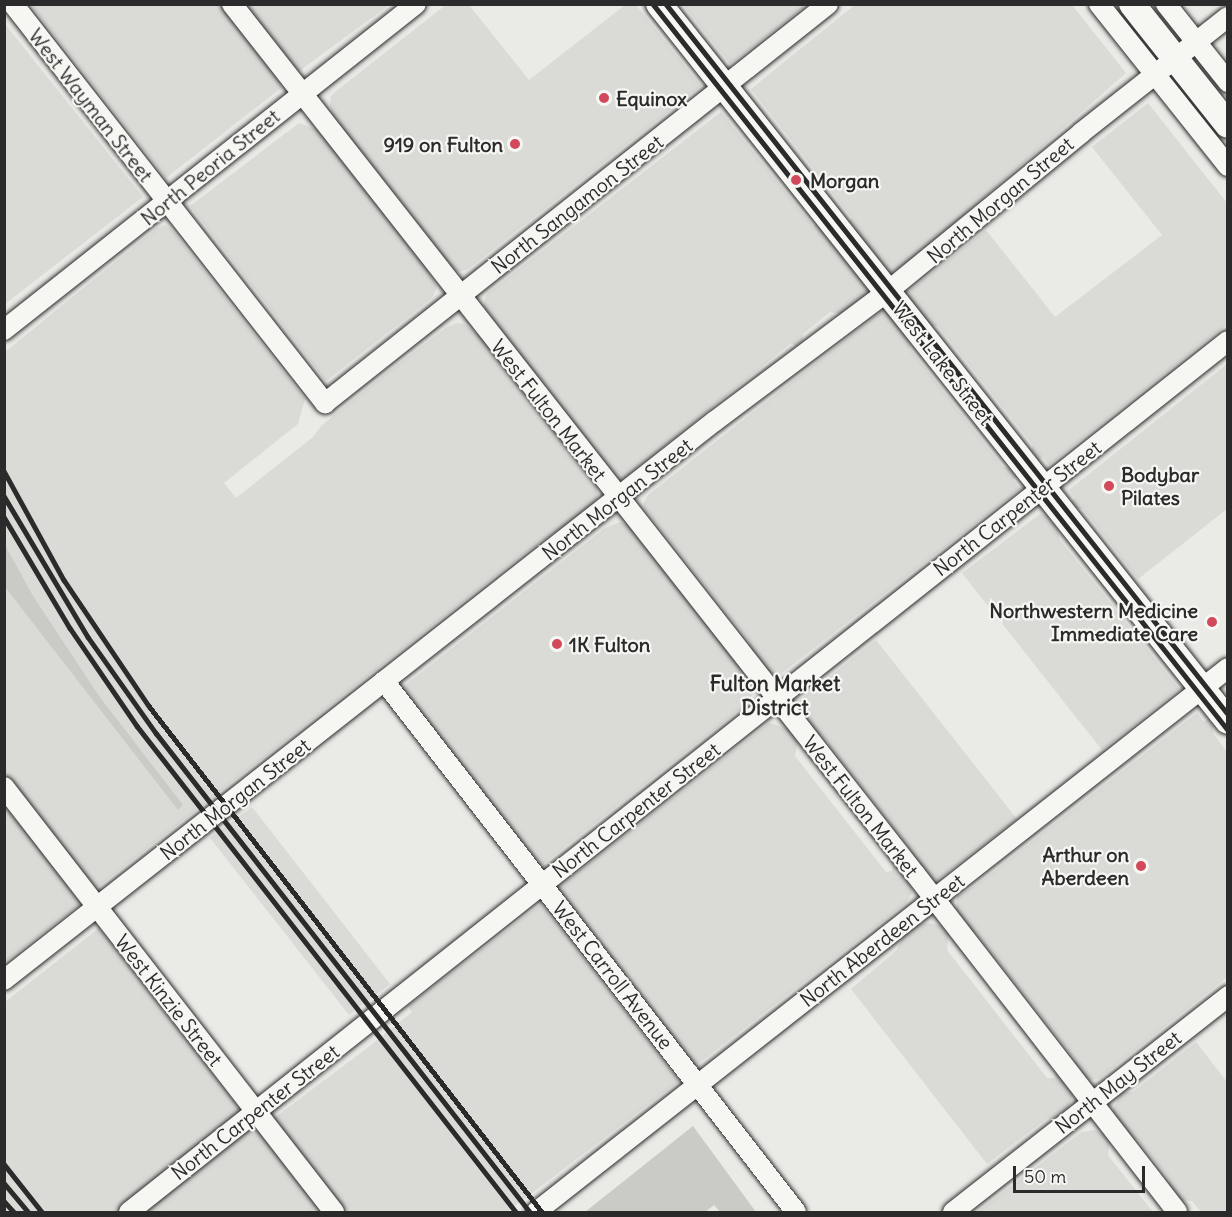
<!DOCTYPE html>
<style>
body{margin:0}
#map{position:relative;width:1232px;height:1217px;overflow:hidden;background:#eaeae6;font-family:Delius,sans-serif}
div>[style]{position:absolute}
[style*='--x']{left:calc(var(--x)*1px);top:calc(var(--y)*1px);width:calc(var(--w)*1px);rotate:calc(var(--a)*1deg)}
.built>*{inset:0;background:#dadad6}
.green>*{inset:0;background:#cacac7}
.roads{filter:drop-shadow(0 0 2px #2b2b2b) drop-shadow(0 0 2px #2b2b2b)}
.minor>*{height:20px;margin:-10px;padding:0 10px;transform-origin:10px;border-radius:10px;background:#f6f6f2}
.major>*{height:26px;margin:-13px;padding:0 13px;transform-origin:13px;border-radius:13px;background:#f6f6f2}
.rail>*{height:4.5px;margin:-2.25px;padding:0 2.25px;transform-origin:2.25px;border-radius:2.25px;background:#2b2b2b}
.dots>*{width:16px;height:16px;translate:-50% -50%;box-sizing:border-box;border:3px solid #f6f6f2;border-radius:50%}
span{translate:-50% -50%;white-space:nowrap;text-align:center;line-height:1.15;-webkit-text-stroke:4.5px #f6f6f2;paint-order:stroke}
.poi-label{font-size:20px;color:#2b2b2b;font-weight:700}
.left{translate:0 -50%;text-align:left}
.right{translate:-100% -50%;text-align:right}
.street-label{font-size:20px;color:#2b2b2b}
.neighbourhood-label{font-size:21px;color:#2b2b2b;font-weight:700}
.frame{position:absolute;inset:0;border:6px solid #2b2b2b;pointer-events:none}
.scale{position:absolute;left:1013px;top:1166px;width:132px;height:27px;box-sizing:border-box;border:3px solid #2b2b2b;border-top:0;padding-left:8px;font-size:18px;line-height:21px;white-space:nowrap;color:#2b2b2b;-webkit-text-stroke:4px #f6f6f2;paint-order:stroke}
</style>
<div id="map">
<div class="built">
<div style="clip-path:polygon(447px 4px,469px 5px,529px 80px,625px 5px,636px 5px,701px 86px,468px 269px,458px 272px,450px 268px,333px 118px,330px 104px,331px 96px,336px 91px)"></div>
<div style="clip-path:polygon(856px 4px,1072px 5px,1126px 73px,921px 253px,890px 274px,846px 224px,852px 218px,751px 89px)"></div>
<div style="clip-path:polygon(31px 5px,221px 5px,280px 81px,281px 88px,166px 178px)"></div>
<div style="clip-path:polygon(243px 5px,389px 5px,298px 72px)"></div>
<div style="clip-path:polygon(683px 5px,807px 5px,730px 64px)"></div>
<div style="clip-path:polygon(5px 24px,143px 197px,5px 304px)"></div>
<div style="clip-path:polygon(1148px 103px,1227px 203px,1227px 324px,1049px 465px,1043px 457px,1038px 461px,1031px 452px,1033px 445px,938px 326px,928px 326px,905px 294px,986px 230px,1055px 317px,1162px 235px,1092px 147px)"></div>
<div style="clip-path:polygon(721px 112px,813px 226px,817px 223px,870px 290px,843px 314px,830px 312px,803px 334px,802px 343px,796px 346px,791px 343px,625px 478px,614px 478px,486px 314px,484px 304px,486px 295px,492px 290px)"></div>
<div style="clip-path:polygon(299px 123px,318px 130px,428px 269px,437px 288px,432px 298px,326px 381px,190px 206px)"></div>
<div style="clip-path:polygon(165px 225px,171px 229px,305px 399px,298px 424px,224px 483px,236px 498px,313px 437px,322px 425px,385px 374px,447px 327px,457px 323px,464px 324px,481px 337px,578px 460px,596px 485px,598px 495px,592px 507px,525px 553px,94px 890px,5px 773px,5px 352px,157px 228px)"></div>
<div style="clip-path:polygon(883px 310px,886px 310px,910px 338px,910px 349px,1003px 467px,1012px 468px,1018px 476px,1013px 480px,1020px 489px,778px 676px,765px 670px,751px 652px,749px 641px,644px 508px,644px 503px,648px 495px)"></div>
<div style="clip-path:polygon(1227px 364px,1227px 509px,1138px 579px,1083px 509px,1076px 508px,1071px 502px,1075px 498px,1069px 490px)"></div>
<div style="clip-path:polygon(1040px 514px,1047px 516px,1058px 530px,1059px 539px,1179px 689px,1102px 750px,962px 573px)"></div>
<div style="clip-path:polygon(620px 522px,632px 526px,753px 682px,754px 693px,744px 706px,538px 868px,399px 690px,605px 528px)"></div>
<div style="clip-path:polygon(876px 640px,1017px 819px,937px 880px,930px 879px,912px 859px,911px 850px,822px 735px,814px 733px,798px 711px,800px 700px)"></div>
<div style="clip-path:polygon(1197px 713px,1204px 722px,1208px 719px,1213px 726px,1213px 733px,1227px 752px,1227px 977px,1100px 1078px,1090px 1080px,1082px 1075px,1074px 1065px,1075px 1059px,976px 933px,970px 931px,957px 914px,957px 896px,975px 886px)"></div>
<div style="clip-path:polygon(769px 723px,787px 728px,798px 741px,795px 756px,886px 872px,892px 871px,894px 859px,910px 881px,912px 893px,906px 903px,694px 1067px,555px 890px)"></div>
<div style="clip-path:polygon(5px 804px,81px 903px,5px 962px)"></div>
<div style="clip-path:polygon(252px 807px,390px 984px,349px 1015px,210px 838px)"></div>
<div style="clip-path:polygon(541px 904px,679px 1081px,507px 1212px,5px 1212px,5px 1002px,99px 928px,257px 1131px,371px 1045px,412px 1012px,408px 1006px)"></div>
<div style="clip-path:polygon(927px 923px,940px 925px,949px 933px,947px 950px,1047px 1078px,1055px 1078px,1056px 1070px,1074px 1093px,1068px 1108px,1055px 1118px,1046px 1119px,987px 1164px,851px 989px,897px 950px,902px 937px,918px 925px)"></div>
<div style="clip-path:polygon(1196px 1042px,1227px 1082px,1227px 1212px,1201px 1212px,1192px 1201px,1175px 1200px,1168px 1190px,1169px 1179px,1138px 1140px,1133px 1138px,1117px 1120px,1113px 1110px,1121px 1092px,1133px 1092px)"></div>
<div style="clip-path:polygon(1095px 1130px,1110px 1138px,1108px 1155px,1153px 1212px,977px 1212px,1082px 1132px)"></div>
</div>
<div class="green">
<div style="clip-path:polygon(5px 545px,33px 596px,99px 696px,183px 805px,178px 810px,5px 587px)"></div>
<div style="clip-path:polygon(693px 1126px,756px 1212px,720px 1212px,714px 1205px,705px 1212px,585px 1212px)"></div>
</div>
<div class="roads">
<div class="minor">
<div style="--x:13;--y:4;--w:507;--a:51.98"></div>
<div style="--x:325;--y:403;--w:642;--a:-38.42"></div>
<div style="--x:232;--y:4;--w:1107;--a:51.86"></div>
<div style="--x:916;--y:875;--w:426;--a:52.2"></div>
<div style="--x:1099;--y:4;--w:207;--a:51.5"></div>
<div style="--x:1166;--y:4;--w:100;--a:51.5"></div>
<div style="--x:4;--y:330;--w:525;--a:-38.35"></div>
<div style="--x:384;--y:681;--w:672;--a:52.19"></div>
<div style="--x:4;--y:787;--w:538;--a:52.17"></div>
<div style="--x:4;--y:980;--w:904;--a:-38.18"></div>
<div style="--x:715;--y:421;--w:215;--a:-36.9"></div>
<div style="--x:887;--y:292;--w:251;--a:-39.3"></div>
<div style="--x:1081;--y:133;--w:187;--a:-38.3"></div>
<div style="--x:129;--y:1212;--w:1402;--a:-38.4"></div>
<div style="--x:536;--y:1212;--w:880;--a:-38.17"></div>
<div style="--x:953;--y:1212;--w:350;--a:-38.1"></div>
</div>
<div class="major">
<div style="--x:659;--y:4;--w:915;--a:51.57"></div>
<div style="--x:1132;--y:4;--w:154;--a:51.6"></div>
</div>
</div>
<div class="rail">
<div style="--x:653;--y:4;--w:926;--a:51.62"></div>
<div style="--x:666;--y:4;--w:906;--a:51.64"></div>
<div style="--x:4;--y:471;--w:124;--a:61.2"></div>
<div style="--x:64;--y:580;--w:152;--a:56"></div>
<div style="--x:149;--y:706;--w:641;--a:52.16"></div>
<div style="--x:4;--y:496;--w:164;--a:59.2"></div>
<div style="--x:88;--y:637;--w:118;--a:54.7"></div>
<div style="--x:156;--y:733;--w:608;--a:52.02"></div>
<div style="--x:4;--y:517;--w:129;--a:59.3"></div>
<div style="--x:70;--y:628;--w:119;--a:55.6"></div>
<div style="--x:137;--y:726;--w:616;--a:52.05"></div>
<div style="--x:4;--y:1164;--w:61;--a:51.6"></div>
<div style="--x:4;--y:1183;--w:38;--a:50"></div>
<div style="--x:4;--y:1201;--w:15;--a:48"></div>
</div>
<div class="dots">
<div style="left:604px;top:98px;background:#d1495b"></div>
<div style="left:515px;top:144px;background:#d1495b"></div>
<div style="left:796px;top:180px;background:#d1495b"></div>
<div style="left:1109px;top:486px;background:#d1495b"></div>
<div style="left:1212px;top:622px;background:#d1495b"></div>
<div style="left:557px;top:644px;background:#d1495b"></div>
<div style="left:1141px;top:866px;background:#d1495b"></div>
</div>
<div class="poi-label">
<span class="left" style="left:616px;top:98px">Equinox</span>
<span class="right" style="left:503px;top:144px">919 on Fulton</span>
<span class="left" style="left:810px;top:180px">Morgan</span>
<span class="left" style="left:1121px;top:486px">Bodybar<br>Pilates</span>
<span class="right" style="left:1198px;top:622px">Northwestern Medicine<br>Immediate Care</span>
<span class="left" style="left:569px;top:644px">1K Fulton</span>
<span class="right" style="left:1129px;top:866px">Arthur on<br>Aberdeen</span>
</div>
<div class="street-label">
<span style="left:91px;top:105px;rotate:52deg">West Wayman Street</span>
<span style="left:210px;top:167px;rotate:-39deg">North Peoria Street</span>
<span style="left:1000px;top:200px;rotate:-40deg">North Morgan Street</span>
<span style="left:577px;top:204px;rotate:-38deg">North Sangamon Street</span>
<span style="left:943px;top:363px;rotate:52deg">West Lake Street</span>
<span style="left:549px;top:410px;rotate:52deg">West Fulton Market</span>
<span style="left:617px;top:499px;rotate:-38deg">North Morgan Street</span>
<span style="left:1017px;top:508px;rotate:-38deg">North Carpenter Street</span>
<span style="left:235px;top:799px;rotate:-38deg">North Morgan Street</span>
<span style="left:861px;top:806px;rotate:52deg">West Fulton Market</span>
<span style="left:636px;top:810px;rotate:-38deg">North Carpenter Street</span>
<span style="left:882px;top:940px;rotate:-38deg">North Aberdeen Street</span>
<span style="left:613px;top:975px;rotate:52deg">West Carroll Avenue</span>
<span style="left:169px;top:1000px;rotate:52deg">West Kinzie Street</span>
<span style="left:1118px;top:1082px;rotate:-38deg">North May Street</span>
<span style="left:255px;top:1112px;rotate:-38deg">North Carpenter Street</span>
</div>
<div class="neighbourhood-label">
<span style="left:775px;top:696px">Fulton Market<br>District</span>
</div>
<div class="frame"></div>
<div class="scale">50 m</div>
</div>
